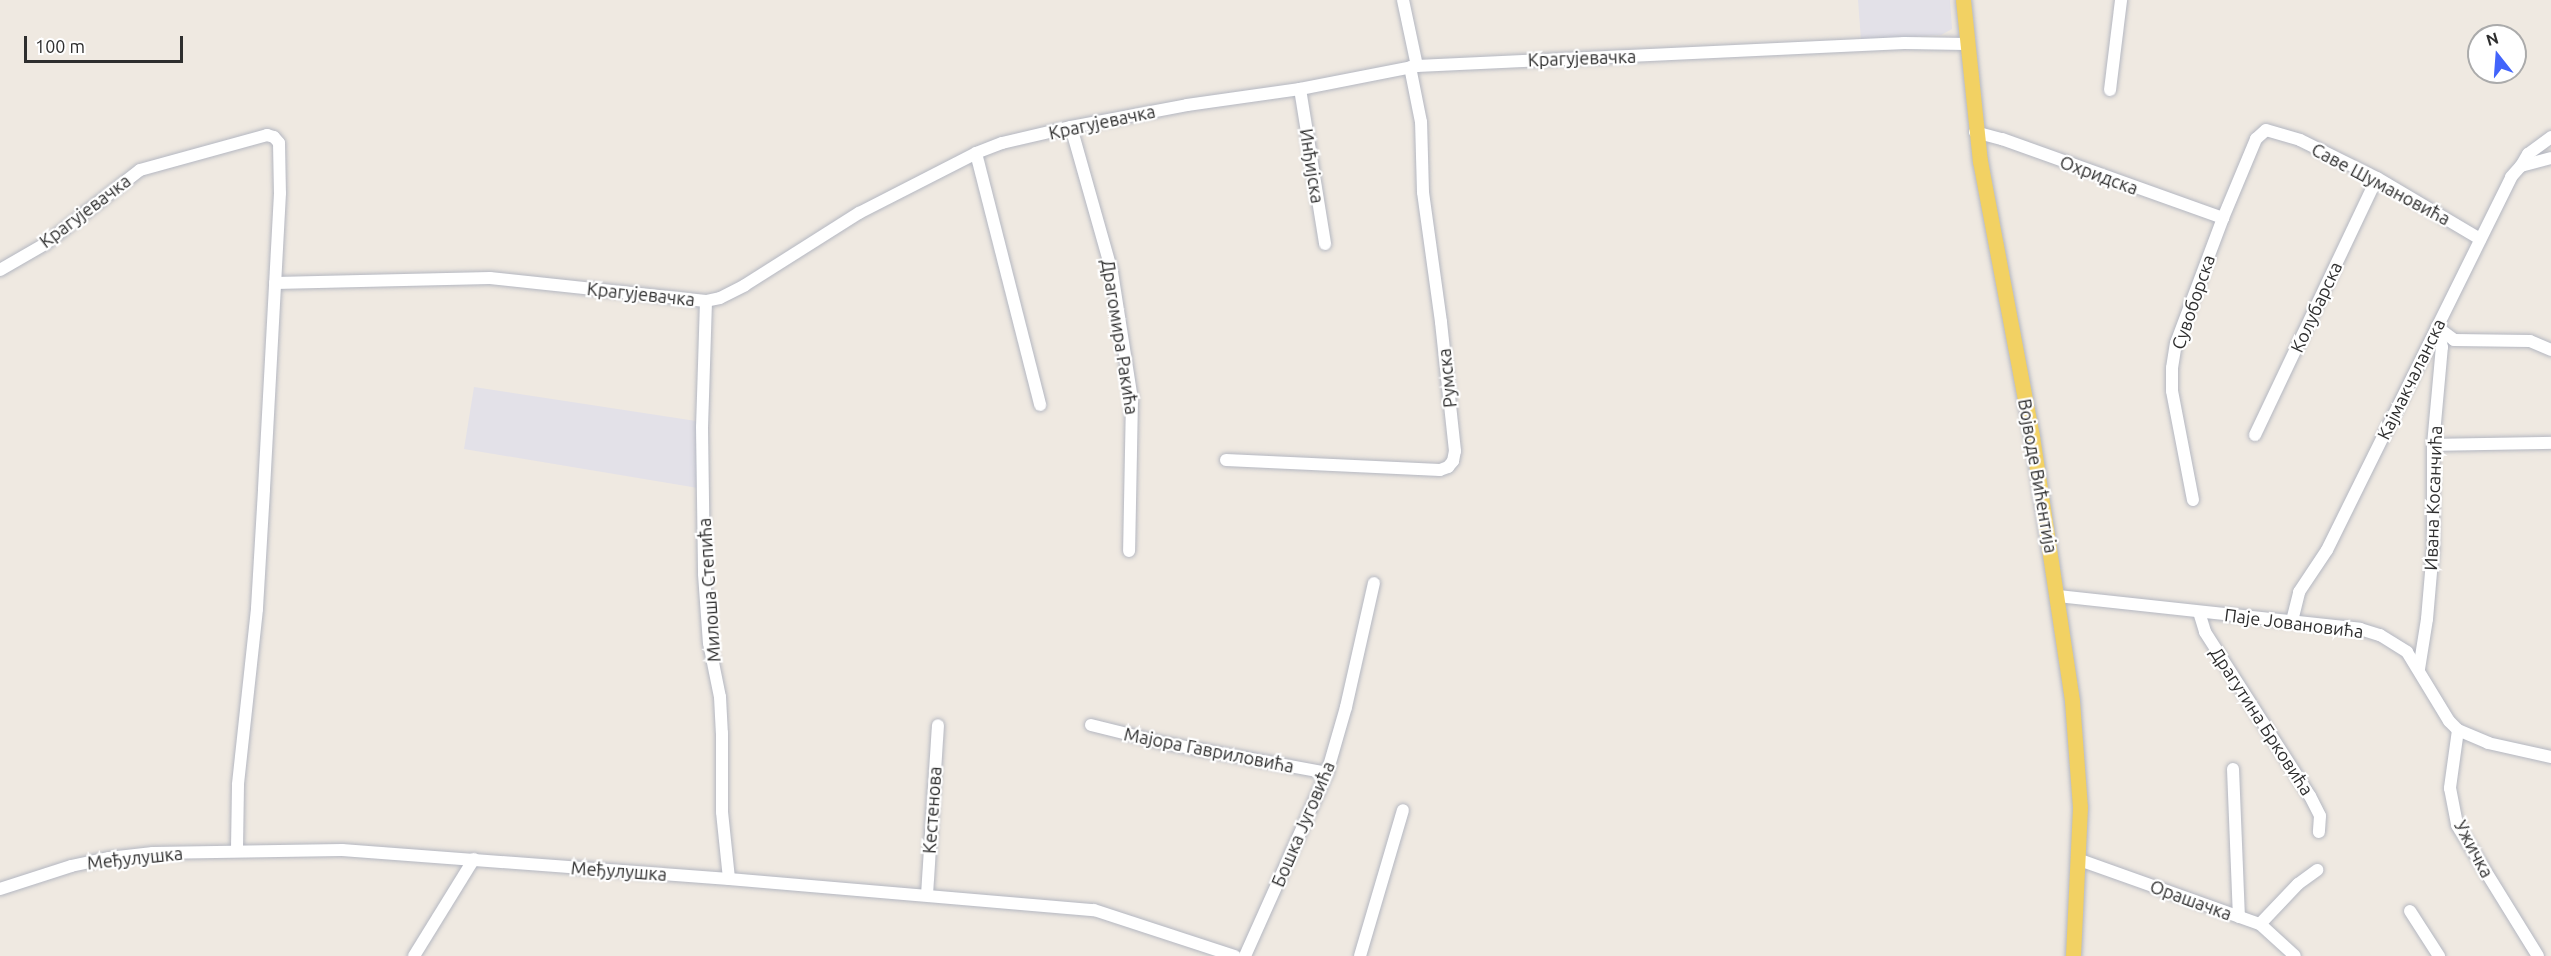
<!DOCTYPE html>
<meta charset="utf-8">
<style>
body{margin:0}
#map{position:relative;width:2551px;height:956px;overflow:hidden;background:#efe9e1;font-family:Ubuntu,sans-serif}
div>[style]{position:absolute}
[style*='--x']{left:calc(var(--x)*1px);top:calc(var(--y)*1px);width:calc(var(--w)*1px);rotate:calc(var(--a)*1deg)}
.industrial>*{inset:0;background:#e3e1e8}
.roads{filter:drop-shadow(0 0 2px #b4b7c1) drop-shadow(0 0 2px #b4b7c1)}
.minor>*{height:12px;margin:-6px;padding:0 6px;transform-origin:6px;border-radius:6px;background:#fff}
.major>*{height:15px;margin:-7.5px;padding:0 7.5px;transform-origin:7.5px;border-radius:7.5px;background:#f2d163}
span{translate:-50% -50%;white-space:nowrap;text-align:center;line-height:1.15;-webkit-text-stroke:4.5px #fff;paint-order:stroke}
.street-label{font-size:18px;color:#2e2e2e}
.north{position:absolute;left:2467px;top:24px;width:60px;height:60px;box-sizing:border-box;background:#fff;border:2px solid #ababab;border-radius:50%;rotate:343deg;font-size:16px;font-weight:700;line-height:24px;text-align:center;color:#2e2e2e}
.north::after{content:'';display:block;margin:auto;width:21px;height:27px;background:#4264fb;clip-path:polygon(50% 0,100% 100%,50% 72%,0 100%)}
.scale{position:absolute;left:24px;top:36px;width:159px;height:27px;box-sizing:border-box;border:3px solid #2e2e2e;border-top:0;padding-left:8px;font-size:18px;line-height:21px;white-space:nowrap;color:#2e2e2e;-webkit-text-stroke:4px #fff;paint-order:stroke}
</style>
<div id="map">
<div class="industrial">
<div style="clip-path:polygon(1858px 0,1950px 0,1952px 29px,1941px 35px,1861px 40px)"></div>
<div style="clip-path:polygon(474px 387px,696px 421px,698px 488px,464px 449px)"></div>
</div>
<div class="roads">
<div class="minor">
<div style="--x:1403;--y:0;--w:67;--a:78"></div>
<div style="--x:1300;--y:89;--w:157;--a:80.8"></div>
<div style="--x:2110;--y:90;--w:91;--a:-83"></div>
<div style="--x:1071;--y:127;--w:151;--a:74.2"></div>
<div style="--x:1112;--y:272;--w:129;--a:81.1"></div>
<div style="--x:1132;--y:399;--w:152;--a:91.1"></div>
<div style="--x:1975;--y:132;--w:28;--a:15"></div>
<div style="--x:2002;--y:139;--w:235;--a:19.7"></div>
<div style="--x:976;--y:153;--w:260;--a:75.7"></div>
<div style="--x:2521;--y:166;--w:14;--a:-60"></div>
<div style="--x:2528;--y:154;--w:29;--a:-36"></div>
<div style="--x:0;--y:270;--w:52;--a:-30"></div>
<div style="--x:45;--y:244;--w:120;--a:-37.9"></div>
<div style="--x:140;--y:170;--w:132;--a:-15.4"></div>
<div style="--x:267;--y:135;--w:7;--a:16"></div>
<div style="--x:274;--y:137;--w:8;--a:50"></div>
<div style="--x:279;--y:143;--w:50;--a:88.9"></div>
<div style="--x:280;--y:193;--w:297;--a:93.1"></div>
<div style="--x:264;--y:490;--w:119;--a:93.4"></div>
<div style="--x:257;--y:609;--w:177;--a:96.2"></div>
<div style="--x:238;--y:785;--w:65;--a:90.9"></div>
<div style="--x:275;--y:283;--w:215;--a:-1.3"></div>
<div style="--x:490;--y:278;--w:217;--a:6.1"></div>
<div style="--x:706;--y:301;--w:14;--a:-12"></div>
<div style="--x:720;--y:298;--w:28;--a:-27"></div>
<div style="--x:745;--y:285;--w:135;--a:-32.3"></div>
<div style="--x:859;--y:213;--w:131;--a:-27.1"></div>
<div style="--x:976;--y:153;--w:28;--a:-21"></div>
<div style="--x:1002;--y:143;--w:71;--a:-13.1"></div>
<div style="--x:1071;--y:127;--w:118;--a:-10.7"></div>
<div style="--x:1187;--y:105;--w:114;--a:-8.1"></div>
<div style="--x:1300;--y:89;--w:119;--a:-11.1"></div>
<div style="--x:1417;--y:66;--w:488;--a:-2.7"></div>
<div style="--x:1904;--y:43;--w:62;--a:0.9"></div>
<div style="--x:706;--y:301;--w:126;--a:91.8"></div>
<div style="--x:702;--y:427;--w:147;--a:89.2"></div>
<div style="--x:704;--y:574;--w:69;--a:85.9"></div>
<div style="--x:709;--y:643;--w:55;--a:78.5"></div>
<div style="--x:720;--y:697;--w:36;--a:87"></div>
<div style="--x:722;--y:733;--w:79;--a:90"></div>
<div style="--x:722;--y:812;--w:67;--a:84"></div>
<div style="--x:2437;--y:327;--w:21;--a:37"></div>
<div style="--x:2454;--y:340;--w:76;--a:0.8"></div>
<div style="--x:2530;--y:341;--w:23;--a:23"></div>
<div style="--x:2255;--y:435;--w:284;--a:-64.6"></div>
<div style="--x:2433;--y:445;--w:118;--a:-1"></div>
<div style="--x:1226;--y:460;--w:214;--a:2.7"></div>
<div style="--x:1440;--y:470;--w:9;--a:-21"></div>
<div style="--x:1448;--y:467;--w:8;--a:-50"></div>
<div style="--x:1453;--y:461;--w:10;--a:-79"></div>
<div style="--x:1455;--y:451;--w:130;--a:-96.2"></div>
<div style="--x:1441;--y:322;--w:131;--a:-97.9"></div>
<div style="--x:1423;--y:192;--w:70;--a:-91.6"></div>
<div style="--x:1421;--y:122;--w:56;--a:-101.3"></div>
<div style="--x:2193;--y:500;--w:111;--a:-100.9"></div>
<div style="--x:2172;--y:391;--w:23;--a:-90"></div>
<div style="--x:2172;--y:368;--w:25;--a:-81"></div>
<div style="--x:2176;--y:343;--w:134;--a:-69.4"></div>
<div style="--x:2223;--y:218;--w:86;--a:-67.3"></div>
<div style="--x:2256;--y:139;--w:13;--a:-42"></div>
<div style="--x:2266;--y:130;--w:35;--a:16"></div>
<div style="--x:2300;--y:140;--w:86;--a:26.3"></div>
<div style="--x:2377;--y:178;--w:120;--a:30.6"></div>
<div style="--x:2058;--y:596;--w:304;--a:6.2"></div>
<div style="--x:2360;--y:629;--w:21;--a:17"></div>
<div style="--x:2380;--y:635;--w:32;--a:32"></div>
<div style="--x:2407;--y:652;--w:81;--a:58.7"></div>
<div style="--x:2449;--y:721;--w:13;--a:45"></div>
<div style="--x:2458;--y:730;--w:33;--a:23"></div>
<div style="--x:2488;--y:743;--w:65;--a:12.5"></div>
<div style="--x:2199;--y:612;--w:21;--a:73"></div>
<div style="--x:2205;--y:632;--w:195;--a:57.4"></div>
<div style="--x:2310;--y:796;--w:22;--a:63"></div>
<div style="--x:2320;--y:816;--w:16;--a:94"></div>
<div style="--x:2292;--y:621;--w:30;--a:-76"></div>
<div style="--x:2299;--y:592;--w:50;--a:-56.3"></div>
<div style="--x:2327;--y:550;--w:416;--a:-63.7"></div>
<div style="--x:2511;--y:177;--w:15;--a:-48"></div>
<div style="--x:2521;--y:166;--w:31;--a:-15"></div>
<div style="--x:2419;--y:669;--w:51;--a:-80.9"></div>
<div style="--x:2427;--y:619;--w:70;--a:-85.1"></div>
<div style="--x:2433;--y:549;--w:104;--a:-90"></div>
<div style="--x:2433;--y:445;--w:98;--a:-84.8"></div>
<div style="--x:2442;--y:347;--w:21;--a:-104"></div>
<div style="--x:1091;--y:725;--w:75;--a:13.9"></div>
<div style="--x:1164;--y:743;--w:166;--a:10.4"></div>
<div style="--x:2458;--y:730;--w:59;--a:97.9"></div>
<div style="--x:2450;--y:788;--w:38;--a:79"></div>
<div style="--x:2457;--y:825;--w:154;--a:58.3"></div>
<div style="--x:2233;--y:769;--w:148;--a:87.7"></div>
<div style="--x:2077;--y:859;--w:194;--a:19.6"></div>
<div style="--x:2260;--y:924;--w:47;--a:42.4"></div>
<div style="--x:0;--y:889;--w:75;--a:-17.9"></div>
<div style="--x:71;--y:866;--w:39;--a:-12"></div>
<div style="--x:109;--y:858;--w:44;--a:-6.5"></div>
<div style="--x:153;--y:853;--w:189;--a:-0.9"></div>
<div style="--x:342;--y:850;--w:388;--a:4.3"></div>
<div style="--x:729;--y:879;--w:366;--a:4.9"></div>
<div style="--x:1094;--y:910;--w:148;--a:18.1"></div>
<div style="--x:927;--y:895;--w:170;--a:-86.3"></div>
<div style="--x:2410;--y:911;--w:54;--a:57.2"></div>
<div style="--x:2260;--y:924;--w:55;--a:-46.5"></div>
<div style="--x:2298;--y:884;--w:24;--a:-36"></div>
<div style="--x:414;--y:956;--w:114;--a:-58.3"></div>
<div style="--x:1245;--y:956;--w:201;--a:-65.9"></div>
<div style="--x:1327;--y:773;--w:69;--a:-73.9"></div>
<div style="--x:1346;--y:707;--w:127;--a:-77.3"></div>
<div style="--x:1360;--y:956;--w:152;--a:-73.6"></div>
</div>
<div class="major">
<div style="--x:1963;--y:0;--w:162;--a:84"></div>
<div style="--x:1980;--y:161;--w:280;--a:79.3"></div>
<div style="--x:2032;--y:436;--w:268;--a:81.4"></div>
<div style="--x:2072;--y:701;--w:106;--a:85.7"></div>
<div style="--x:2080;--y:807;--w:149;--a:92.7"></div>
</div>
</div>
<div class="street-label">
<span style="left:1582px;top:58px;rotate:-2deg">Крагујевачка</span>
<span style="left:1102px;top:122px;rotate:-12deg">Крагујевачка</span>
<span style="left:1312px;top:166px;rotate:81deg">Инђијска</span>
<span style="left:2099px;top:175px;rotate:20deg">Охридска</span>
<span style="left:2381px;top:184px;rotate:28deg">Саве Шумановића</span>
<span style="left:85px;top:211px;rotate:-37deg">Крагујевачка</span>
<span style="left:641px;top:294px;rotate:6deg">Крагујевачка</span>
<span style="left:2193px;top:302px;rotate:-71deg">Сувоборска</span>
<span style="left:2316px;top:307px;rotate:-65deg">Колубарска</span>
<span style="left:1120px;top:337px;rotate:81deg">Драгомира Ракића</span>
<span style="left:1447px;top:378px;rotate:-96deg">Румска</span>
<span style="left:2411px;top:379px;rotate:-64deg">Кајмакчаланска</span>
<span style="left:2038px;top:476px;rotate:80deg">Војводе Вићентија</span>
<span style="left:2433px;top:498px;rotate:-88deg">Ивана Косанчића</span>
<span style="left:709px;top:590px;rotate:-94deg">Милоша Степића</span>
<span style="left:2294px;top:623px;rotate:7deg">Паје Јовановића</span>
<span style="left:2262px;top:721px;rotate:57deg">Драгутина Брковића</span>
<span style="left:1209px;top:750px;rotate:11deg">Мајора Гавриловића</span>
<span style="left:932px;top:810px;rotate:-86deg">Кестенова</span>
<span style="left:1303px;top:824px;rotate:-67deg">Бошка Југовића</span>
<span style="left:2474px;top:849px;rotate:62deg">Ужичка</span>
<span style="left:135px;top:858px;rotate:-6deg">Међулушка</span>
<span style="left:619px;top:871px;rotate:4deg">Међулушка</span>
<span style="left:2191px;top:900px;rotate:20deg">Орашачка</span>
</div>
<div class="north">N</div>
<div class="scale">100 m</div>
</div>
